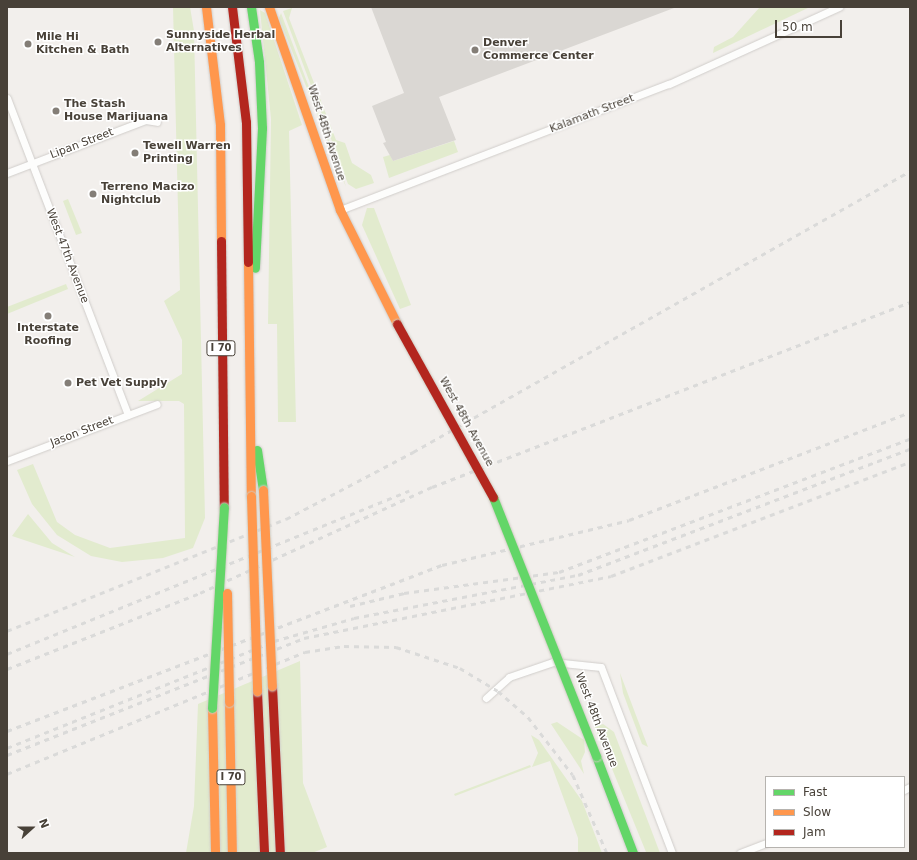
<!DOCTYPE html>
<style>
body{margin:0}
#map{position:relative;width:917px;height:860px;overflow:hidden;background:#f2efec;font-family:"DejaVu Sans",sans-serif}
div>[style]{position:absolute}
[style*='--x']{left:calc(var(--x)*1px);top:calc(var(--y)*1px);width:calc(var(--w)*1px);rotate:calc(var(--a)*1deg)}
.green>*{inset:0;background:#e2ebce}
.building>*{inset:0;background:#dad7d3}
.roads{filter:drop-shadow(0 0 1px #d0cdca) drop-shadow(0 0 1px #d0cdca)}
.street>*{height:7px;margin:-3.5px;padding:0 3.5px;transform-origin:3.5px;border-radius:3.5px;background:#fdfdfc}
.fast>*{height:9px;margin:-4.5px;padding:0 4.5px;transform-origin:4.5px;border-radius:4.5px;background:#63d668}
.slow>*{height:9px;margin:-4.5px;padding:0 4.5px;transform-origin:4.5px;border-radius:4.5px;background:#ff974d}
.jam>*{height:9px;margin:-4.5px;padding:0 4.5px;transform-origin:4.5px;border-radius:4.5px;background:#b3261e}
.rail>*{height:2.5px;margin-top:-1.25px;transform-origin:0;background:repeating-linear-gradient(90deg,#dadad9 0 5px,transparent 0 10px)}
.bridges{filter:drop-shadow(0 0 1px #d0ccc3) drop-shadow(0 0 1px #d0ccc3)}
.fast-bridge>*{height:9px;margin:-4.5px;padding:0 4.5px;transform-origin:4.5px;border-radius:4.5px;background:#63d668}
.slow-bridge>*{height:9px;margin:-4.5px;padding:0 4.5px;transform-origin:4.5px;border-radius:4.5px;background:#ff974d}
.jam-bridge>*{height:9px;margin:-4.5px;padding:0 4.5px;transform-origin:4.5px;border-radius:4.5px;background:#b3261e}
.dots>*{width:11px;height:11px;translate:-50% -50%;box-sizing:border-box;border:2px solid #fff;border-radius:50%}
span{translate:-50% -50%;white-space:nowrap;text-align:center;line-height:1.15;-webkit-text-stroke:3px #fff;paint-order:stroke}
.shield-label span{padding:1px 3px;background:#fff;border:1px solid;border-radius:3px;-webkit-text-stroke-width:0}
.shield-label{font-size:10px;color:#484138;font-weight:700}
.poi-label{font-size:11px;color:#484138;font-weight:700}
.left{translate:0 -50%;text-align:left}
.street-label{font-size:11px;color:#484138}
.frame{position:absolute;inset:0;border:8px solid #484138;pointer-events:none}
.legend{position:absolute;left:765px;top:776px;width:140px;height:72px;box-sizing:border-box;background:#fff;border:1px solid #b6b3af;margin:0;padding:5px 7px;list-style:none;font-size:12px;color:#484138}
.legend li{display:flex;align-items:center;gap:8px;height:20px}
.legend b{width:20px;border:1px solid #b6b3af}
.north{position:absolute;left:12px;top:808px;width:40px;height:40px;-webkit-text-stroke:3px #fff;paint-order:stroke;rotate:69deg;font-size:11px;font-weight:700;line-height:16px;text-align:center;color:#484138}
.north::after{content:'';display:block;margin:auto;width:14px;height:18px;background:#484138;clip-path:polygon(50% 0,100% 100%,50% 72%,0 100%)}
.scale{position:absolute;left:775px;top:20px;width:67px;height:18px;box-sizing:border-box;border:2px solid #484138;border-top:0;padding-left:5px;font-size:12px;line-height:14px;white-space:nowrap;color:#484138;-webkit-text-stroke:3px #fff;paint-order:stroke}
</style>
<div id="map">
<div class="green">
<div style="clip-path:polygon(173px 7px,190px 7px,194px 31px,205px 518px,193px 548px,163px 558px,122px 562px,91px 556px,57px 535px,32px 504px,17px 470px,33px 464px,57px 522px,75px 535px,110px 548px,185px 538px,184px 404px,179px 401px,138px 401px,182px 374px,182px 340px,164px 301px,180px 290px)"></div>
<div style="clip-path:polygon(760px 7px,810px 7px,713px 53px,714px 47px,733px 37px)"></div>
<div style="clip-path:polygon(292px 8px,289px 18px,336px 140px,345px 143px,352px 163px,371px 175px,374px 183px,356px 189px,348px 184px,283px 11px)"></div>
<div style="clip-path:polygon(260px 10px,265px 13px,302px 125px,289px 131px,296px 422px,278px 422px,277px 324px,268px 324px,271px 119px)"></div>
<div style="clip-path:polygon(281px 13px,344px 180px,346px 187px,279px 18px)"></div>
<div style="clip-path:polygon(454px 141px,458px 152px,389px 178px,383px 157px,390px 155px,393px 161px)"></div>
<div style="clip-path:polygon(68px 199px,82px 233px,76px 235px,63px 201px)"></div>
<div style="clip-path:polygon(367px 208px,374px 208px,411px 305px,400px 309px,362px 225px)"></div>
<div style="clip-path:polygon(66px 284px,68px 289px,7px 314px,7px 307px)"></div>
<div style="clip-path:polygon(28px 514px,52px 543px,75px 557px,12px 536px)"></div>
<div style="clip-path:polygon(300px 661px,303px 783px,327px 847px,312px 853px,186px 853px,194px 806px,198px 704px)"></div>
<div style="clip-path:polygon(620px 673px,648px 747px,642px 744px,623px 693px)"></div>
<div style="clip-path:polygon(557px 722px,584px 740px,585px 752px,581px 761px,584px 774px,551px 724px)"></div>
<div style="clip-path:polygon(603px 724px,614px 732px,660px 853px,646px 852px,595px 727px)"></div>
<div style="clip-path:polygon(531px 735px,539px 740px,582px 801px,602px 853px,578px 853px,578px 838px,550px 761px,532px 767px,538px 753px)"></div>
<div style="clip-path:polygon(530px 765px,531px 767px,455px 796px,454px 794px)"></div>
</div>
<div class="building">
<div style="clip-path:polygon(371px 7px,674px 7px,674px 8px,439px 97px,456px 140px,393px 161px,383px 143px,386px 142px,372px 106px,404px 93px)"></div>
</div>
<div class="roads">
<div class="street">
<div style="--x:7;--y:98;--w:339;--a:69.1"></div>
<div style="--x:7;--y:173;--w:149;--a:-20.9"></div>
<div style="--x:146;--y:120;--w:11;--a:10"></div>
<div style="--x:340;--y:210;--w:352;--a:-21"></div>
<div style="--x:669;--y:84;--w:187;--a:-24.4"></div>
<div style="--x:7;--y:461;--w:160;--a:-20.8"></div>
<div style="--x:486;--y:698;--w:31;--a:-42"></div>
<div style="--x:509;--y:677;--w:46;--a:-18.8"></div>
<div style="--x:553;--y:662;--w:48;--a:5.9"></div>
<div style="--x:601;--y:667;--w:199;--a:69.1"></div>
<div style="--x:904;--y:790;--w:7;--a:-27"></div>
<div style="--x:740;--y:853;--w:28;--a:-21"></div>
</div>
<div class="fast">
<div style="--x:251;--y:7;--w:56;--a:81.7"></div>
<div style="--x:259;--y:62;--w:66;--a:87.4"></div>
<div style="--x:262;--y:128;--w:140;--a:92.9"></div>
<div style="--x:257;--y:450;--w:40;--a:81.5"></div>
<div style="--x:596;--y:756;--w:104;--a:69.1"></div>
</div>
<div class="slow">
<div style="--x:206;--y:7;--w:119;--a:83.2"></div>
<div style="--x:220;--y:125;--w:116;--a:89.5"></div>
<div style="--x:269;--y:7;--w:215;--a:70.7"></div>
<div style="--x:340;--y:210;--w:127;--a:63.4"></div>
<div style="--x:248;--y:262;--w:234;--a:89.3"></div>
<div style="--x:229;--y:702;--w:151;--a:88.9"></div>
<div style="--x:212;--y:708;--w:145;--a:88.8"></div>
</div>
<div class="jam">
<div style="--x:232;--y:7;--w:116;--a:83.1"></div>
<div style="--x:246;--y:122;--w:140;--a:89.2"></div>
<div style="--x:221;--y:241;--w:266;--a:89.4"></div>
<div style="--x:272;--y:686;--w:167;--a:87.3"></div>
<div style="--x:257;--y:691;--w:162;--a:87.5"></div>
</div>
</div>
<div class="rail">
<div style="--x:350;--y:606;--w:56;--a:-13.5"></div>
<div style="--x:404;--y:593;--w:156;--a:-7.7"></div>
<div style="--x:559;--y:572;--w:375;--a:-20.8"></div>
<div style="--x:7;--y:631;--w:301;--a:-21.9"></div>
<div style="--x:286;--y:519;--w:144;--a:-27.8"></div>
<div style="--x:413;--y:452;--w:571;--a:-29.48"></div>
<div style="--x:7;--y:654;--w:434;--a:-22.1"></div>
<div style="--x:7;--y:669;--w:207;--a:-21.5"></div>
<div style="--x:200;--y:593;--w:255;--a:-24.6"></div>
<div style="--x:432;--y:487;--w:513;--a:-21.16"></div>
<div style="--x:7;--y:731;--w:466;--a:-20.9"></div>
<div style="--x:442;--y:565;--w:192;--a:-13.5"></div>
<div style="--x:629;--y:520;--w:301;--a:-21"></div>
<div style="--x:7;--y:748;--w:288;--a:-21.8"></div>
<div style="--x:274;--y:641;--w:83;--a:-16"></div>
<div style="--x:354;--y:618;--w:228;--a:-10.9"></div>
<div style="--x:578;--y:575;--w:355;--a:-20.8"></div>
<div style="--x:7;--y:755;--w:319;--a:-21.5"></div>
<div style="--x:304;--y:638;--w:313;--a:-11.4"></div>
<div style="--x:611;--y:576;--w:320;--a:-20.9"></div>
<div style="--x:7;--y:774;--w:322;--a:-22.3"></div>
<div style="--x:305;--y:652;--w:39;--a:-9"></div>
<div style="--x:344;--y:646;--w:52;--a:1.1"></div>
<div style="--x:396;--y:647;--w:67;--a:18.2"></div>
<div style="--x:460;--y:668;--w:44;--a:31.2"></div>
<div style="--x:498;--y:691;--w:40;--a:41"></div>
<div style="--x:528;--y:717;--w:73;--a:52.2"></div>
<div style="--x:573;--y:775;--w:85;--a:66.4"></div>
</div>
<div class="bridges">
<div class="fast-bridge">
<div style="--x:493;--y:497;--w:279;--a:68.3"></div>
<div style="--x:212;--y:708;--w:201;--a:-86.6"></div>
</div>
<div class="slow-bridge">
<div style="--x:263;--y:490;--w:196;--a:87.4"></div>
<div style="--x:251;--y:496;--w:195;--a:88.2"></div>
<div style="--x:227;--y:593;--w:109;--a:88.9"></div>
</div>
<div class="jam-bridge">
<div style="--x:397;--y:324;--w:198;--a:61"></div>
</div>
</div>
<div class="dots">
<div style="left:158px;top:42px;background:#847e77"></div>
<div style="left:28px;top:44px;background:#847e77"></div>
<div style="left:475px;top:50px;background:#847e77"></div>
<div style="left:56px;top:111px;background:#847e77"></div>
<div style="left:135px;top:153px;background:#847e77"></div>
<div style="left:93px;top:194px;background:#847e77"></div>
<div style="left:48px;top:316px;background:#847e77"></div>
<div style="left:68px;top:383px;background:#847e77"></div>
</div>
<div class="shield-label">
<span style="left:221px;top:348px">I 70</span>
<span style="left:231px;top:777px">I 70</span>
</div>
<div class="poi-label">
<span class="left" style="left:166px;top:42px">Sunnyside Herbal<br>Alternatives</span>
<span class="left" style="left:36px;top:44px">Mile Hi<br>Kitchen &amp; Bath</span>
<span class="left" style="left:483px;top:50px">Denver<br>Commerce Center</span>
<span class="left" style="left:64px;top:111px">The Stash<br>House Marijuana</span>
<span class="left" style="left:143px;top:153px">Tewell Warren<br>Printing</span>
<span class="left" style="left:101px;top:194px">Terreno Macizo<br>Nightclub</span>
<span style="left:48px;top:335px">Interstate<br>Roofing</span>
<span class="left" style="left:76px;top:383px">Pet Vet Supply</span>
</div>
<div class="street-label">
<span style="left:592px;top:114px;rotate:-21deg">Kalamath Street</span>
<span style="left:326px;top:133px;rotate:72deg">West 48th Avenue</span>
<span style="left:82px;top:144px;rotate:-21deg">Lipan Street</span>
<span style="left:67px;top:256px;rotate:69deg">West 47th Avenue</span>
<span style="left:466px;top:422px;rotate:61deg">West 48th Avenue</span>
<span style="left:82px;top:432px;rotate:-21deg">Jason Street</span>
<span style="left:596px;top:720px;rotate:69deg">West 48th Avenue</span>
</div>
<div class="frame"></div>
<ul class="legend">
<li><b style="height:5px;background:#63d668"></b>Fast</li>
<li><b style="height:5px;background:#ff974d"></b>Slow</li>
<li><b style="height:5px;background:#b3261e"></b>Jam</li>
</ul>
<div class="north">N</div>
<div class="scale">50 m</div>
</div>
